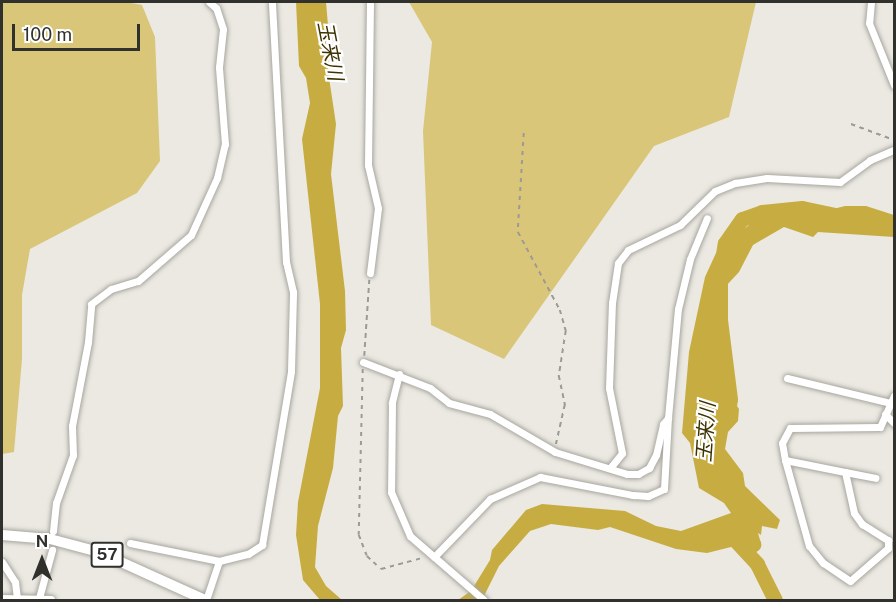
<!DOCTYPE html>
<meta charset="utf-8">
<style>
body{margin:0}
#map{position:relative;width:896px;height:602px;overflow:hidden;background:#ebe9e2;font-family:"Public Sans","Noto Sans JP",sans-serif}
div>[style]{position:absolute}
[style*='--x']{left:calc(var(--x)*1px);top:calc(var(--y)*1px);width:calc(var(--w)*1px);rotate:calc(var(--a)*1deg)}
.green>*{inset:0;background:#d9c679}
.water>*{inset:0;background:#c7ad41}
.river>*{height:15px;margin:-7.5px;padding:0 7.5px;transform-origin:7.5px;border-radius:7.5px;background:#c7ad41}
.path>*{height:1.5px;margin-top:-0.75px;transform-origin:0;background:repeating-linear-gradient(90deg,#9b9a95 0 4.5px,transparent 0 9px)}
.roads{filter:drop-shadow(0 0 2px #a8a69f) drop-shadow(0 0 2px #a8a69f)}
.minor>*{height:7px;margin:-3.5px;padding:0 3.5px;transform-origin:3.5px;border-radius:3.5px;background:#fff}
.tertiary>*{height:8px;margin:-4px;padding:0 4px;transform-origin:4px;border-radius:4px;background:#fff}
.trunk>*{height:10px;margin:-5px;padding:0 5px;transform-origin:5px;border-radius:5px;background:#fff}
span{translate:-50% -50%;white-space:nowrap;text-align:center;line-height:1.15;-webkit-text-stroke:4.5px #fff;paint-order:stroke}
.shield-label span{padding:2px 4px;background:#fff;border:2px solid;border-radius:4px;-webkit-text-stroke-width:0}
.shield-label{font-size:16px;color:#30302d;font-weight:700}
.water-label{font-size:20px;color:#3d3303;font-style:italic}
.frame{position:absolute;inset:0;border:3px solid #30302d;pointer-events:none}
.north{position:absolute;left:12px;top:530px;width:60px;height:60px;-webkit-text-stroke:4px #fff;paint-order:stroke;rotate:0deg;font-size:16px;font-weight:700;line-height:24px;text-align:center;color:#30302d}
.north::after{content:'';display:block;margin:auto;width:21px;height:27px;background:#30302d;clip-path:polygon(50% 0,100% 100%,50% 72%,0 100%)}
.scale{position:absolute;left:12px;top:24px;width:128px;height:27px;box-sizing:border-box;border:3px solid #30302d;border-top:0;padding-left:8px;font-size:18px;line-height:21px;white-space:nowrap;color:#30302d;-webkit-text-stroke:4px #fff;paint-order:stroke}
</style>
<div id="map">
<div class="green">
<div style="clip-path:polygon(126px 2px,142px 5px,155px 37px,160px 161px,137px 193px,30px 249px,22px 295px,22px 359px,14px 452px,2px 454px,2px 3px)"></div>
<div style="clip-path:polygon(409px 2px,756px 2px,729px 117px,654px 146px,504px 359px,431px 325px,423px 131px,432px 42px)"></div>
</div>
<div class="water">
<div style="clip-path:polygon(296px 2px,326px 2px,329px 37px,328px 71px,336px 124px,331px 174px,345px 291px,346px 330px,341px 348px,343px 406px,338px 416px,333px 468px,318px 526px,315px 567px,326px 586px,342px 600px,320px 600px,303px 580px,296px 535px,298px 502px,320px 388px,320px 304px,302px 139px,310px 103px,306px 78px,299px 66px)"></div>
<div style="clip-path:polygon(845px 206px,866px 206px,894px 215px,894px 237px,818px 232px,813px 237px,784px 227px,753px 245px,739px 272px,725px 287px,718px 304px,716px 318px,724px 329px,725px 346px,721px 367px,726px 383px,723px 398px,733px 400px,739px 409px,738px 421px,728px 432px,725px 449px,743px 473px,745px 486px,780px 520px,777px 529px,762px 526px,761px 535px,755px 531px,735px 546px,707px 553px,676px 549px,610px 527px,598px 530px,551px 524px,530px 531px,499px 566px,482px 600px,458px 600px,471px 591px,490px 560px,492px 550px,526px 510px,542px 504px,625px 511px,656px 526px,681px 531px,731px 513px,724px 503px,699px 488px,690px 443px,682px 433px,689px 352px,705px 277px,716px 253px,762px 214px,770px 217px,790px 210px,809px 215px)"></div>
</div>
<div class="river">
<div style="--x:727;--y:420;--w:21;--a:-82"></div>
<div style="--x:730;--y:399;--w:80;--a:-97.2"></div>
<div style="--x:720;--y:320;--w:47;--a:-90"></div>
<div style="--x:720;--y:273;--w:30;--a:-81"></div>
<div style="--x:725;--y:243;--w:29;--a:-55"></div>
<div style="--x:742;--y:219;--w:21;--a:-19"></div>
<div style="--x:762;--y:212;--w:40;--a:-5.7"></div>
<div style="--x:802;--y:208;--w:40;--a:12"></div>
<div style="--x:726;--y:532;--w:30;--a:24"></div>
<div style="--x:753;--y:544;--w:29;--a:-106"></div>
<div style="--x:734;--y:539;--w:34;--a:47"></div>
<div style="--x:757;--y:564;--w:40;--a:63.4"></div>
</div>
<div class="path">
<div style="--x:851;--y:124;--w:46;--a:20.4"></div>
<div style="--x:524;--y:133;--w:99;--a:93.5"></div>
<div style="--x:518;--y:232;--w:89;--a:61.7"></div>
<div style="--x:560;--y:310;--w:22;--a:74"></div>
<div style="--x:566;--y:331;--w:46;--a:98.8"></div>
<div style="--x:559;--y:376;--w:30;--a:78"></div>
<div style="--x:565;--y:405;--w:41;--a:102.7"></div>
<div style="--x:364;--y:356;--w:76;--a:-86.2"></div>
<div style="--x:363;--y:369;--w:166;--a:91.4"></div>
<div style="--x:359;--y:535;--w:22;--a:69"></div>
<div style="--x:367;--y:556;--w:19;--a:43"></div>
<div style="--x:381;--y:569;--w:42;--a:-15"></div>
</div>
<div class="roads">
<div class="minor">
<div style="--x:871;--y:2;--w:21;--a:95"></div>
<div style="--x:869;--y:23;--w:67;--a:68"></div>
<div style="--x:370;--y:273;--w:65;--a:-83"></div>
<div style="--x:378;--y:208;--w:44;--a:-103.1"></div>
<div style="--x:368;--y:165;--w:163;--a:-89.3"></div>
<div style="--x:363;--y:362;--w:72;--a:21.2"></div>
<div style="--x:430;--y:388;--w:24;--a:38"></div>
<div style="--x:449;--y:403;--w:42;--a:15"></div>
<div style="--x:490;--y:414;--w:75;--a:30.3"></div>
<div style="--x:555;--y:452;--w:75;--a:17"></div>
<div style="--x:627;--y:474;--w:11;--a:0"></div>
<div style="--x:638;--y:474;--w:13;--a:-29"></div>
<div style="--x:649;--y:468;--w:15;--a:-62"></div>
<div style="--x:656;--y:455;--w:32;--a:-77"></div>
<div style="--x:663;--y:424;--w:8;--a:-50"></div>
<div style="--x:668;--y:418;--w:109;--a:-84.8"></div>
<div style="--x:678;--y:309;--w:51;--a:-76.5"></div>
<div style="--x:690;--y:259;--w:44;--a:-67.5"></div>
<div style="--x:399;--y:374;--w:30;--a:104"></div>
<div style="--x:392;--y:403;--w:89;--a:90.6"></div>
<div style="--x:391;--y:492;--w:48;--a:66.6"></div>
<div style="--x:410;--y:536;--w:98;--a:40.9"></div>
<div style="--x:787;--y:378;--w:106;--a:13.6"></div>
<div style="--x:885;--y:414;--w:13;--a:45"></div>
<div style="--x:785;--y:460;--w:61;--a:11.3"></div>
<div style="--x:845;--y:472;--w:42;--a:77.6"></div>
<div style="--x:854;--y:513;--w:14;--a:54"></div>
<div style="--x:862;--y:524;--w:31;--a:32"></div>
<div style="--x:888;--y:540;--w:8;--a:90"></div>
<div style="--x:888;--y:548;--w:50;--a:139"></div>
<div style="--x:850;--y:581;--w:32;--a:-146"></div>
<div style="--x:823;--y:563;--w:22;--a:-129"></div>
<div style="--x:809;--y:546;--w:89;--a:-105.6"></div>
<div style="--x:785;--y:460;--w:17;--a:-100"></div>
<div style="--x:782;--y:443;--w:17;--a:-62"></div>
<div style="--x:790;--y:428;--w:90;--a:-0.6"></div>
<div style="--x:880;--y:427;--w:34;--a:-66"></div>
<div style="--x:610;--y:468;--w:19;--a:-51"></div>
<div style="--x:622;--y:453;--w:66;--a:-101.3"></div>
<div style="--x:609;--y:388;--w:85;--a:-88"></div>
<div style="--x:612;--y:303;--w:40;--a:-81.5"></div>
<div style="--x:618;--y:263;--w:16;--a:-52"></div>
<div style="--x:628;--y:250;--w:58;--a:-25.7"></div>
<div style="--x:680;--y:225;--w:49;--a:-44.2"></div>
<div style="--x:715;--y:191;--w:22;--a:-22"></div>
<div style="--x:735;--y:183;--w:32;--a:-9"></div>
<div style="--x:767;--y:178;--w:73;--a:3.1"></div>
<div style="--x:840;--y:182;--w:37;--a:-36"></div>
<div style="--x:870;--y:160;--w:26;--a:-23"></div>
<div style="--x:845;--y:472;--w:31;--a:11"></div>
<div style="--x:53;--y:531;--w:28;--a:-84"></div>
<div style="--x:56;--y:503;--w:51;--a:-70.5"></div>
<div style="--x:73;--y:455;--w:29;--a:-92"></div>
<div style="--x:72;--y:426;--w:86;--a:-79.2"></div>
<div style="--x:88;--y:342;--w:38;--a:-85"></div>
<div style="--x:91;--y:304;--w:25;--a:-37"></div>
<div style="--x:111;--y:289;--w:28;--a:-17"></div>
<div style="--x:138;--y:281;--w:70;--a:-41"></div>
<div style="--x:191;--y:235;--w:63;--a:-65.5"></div>
<div style="--x:217;--y:178;--w:35;--a:-77"></div>
<div style="--x:225;--y:144;--w:77;--a:-94.5"></div>
<div style="--x:219;--y:67;--w:38;--a:-84"></div>
<div style="--x:223;--y:29;--w:22;--a:-108"></div>
<div style="--x:216;--y:8;--w:9;--a:-139"></div>
<div style="--x:130;--y:543;--w:91;--a:11.4"></div>
<div style="--x:219;--y:561;--w:41;--a:108.4"></div>
<div style="--x:434;--y:557;--w:81;--a:-46"></div>
<div style="--x:490;--y:499;--w:55;--a:-23.7"></div>
<div style="--x:540;--y:477;--w:95;--a:11"></div>
<div style="--x:633;--y:495;--w:15;--a:4"></div>
<div style="--x:648;--y:496;--w:17;--a:-24"></div>
<div style="--x:664;--y:489;--w:71;--a:-86.8"></div>
<div style="--x:219;--y:561;--w:30;--a:-14"></div>
<div style="--x:248;--y:554;--w:17;--a:-33"></div>
<div style="--x:262;--y:545;--w:176;--a:-80.5"></div>
<div style="--x:291;--y:371;--w:79;--a:-88.5"></div>
<div style="--x:293;--y:292;--w:31;--a:-103"></div>
<div style="--x:286;--y:262;--w:260;--a:-93.1"></div>
<div style="--x:2;--y:562;--w:24;--a:57"></div>
<div style="--x:15;--y:582;--w:16;--a:83"></div>
<div style="--x:39;--y:598;--w:50;--a:-74.8"></div>
</div>
<div class="tertiary">
<div style="--x:2;--y:599;--w:49;--a:1.2"></div>
</div>
<div class="trunk">
<div style="--x:2;--y:535;--w:48;--a:4.8"></div>
<div style="--x:50;--y:539;--w:51;--a:14.9"></div>
<div style="--x:99;--y:552;--w:116;--a:24.4"></div>
</div>
</div>
<div class="shield-label">
<span style="left:107px;top:555px">57</span>
</div>
<div class="water-label">
<span style="left:330px;top:51px;rotate:79deg">玉来川</span>
<span style="left:706px;top:432px;rotate:-86deg">玉来川</span>
</div>
<div class="frame"></div>
<div class="north">N</div>
<div class="scale">100 m</div>
</div>
